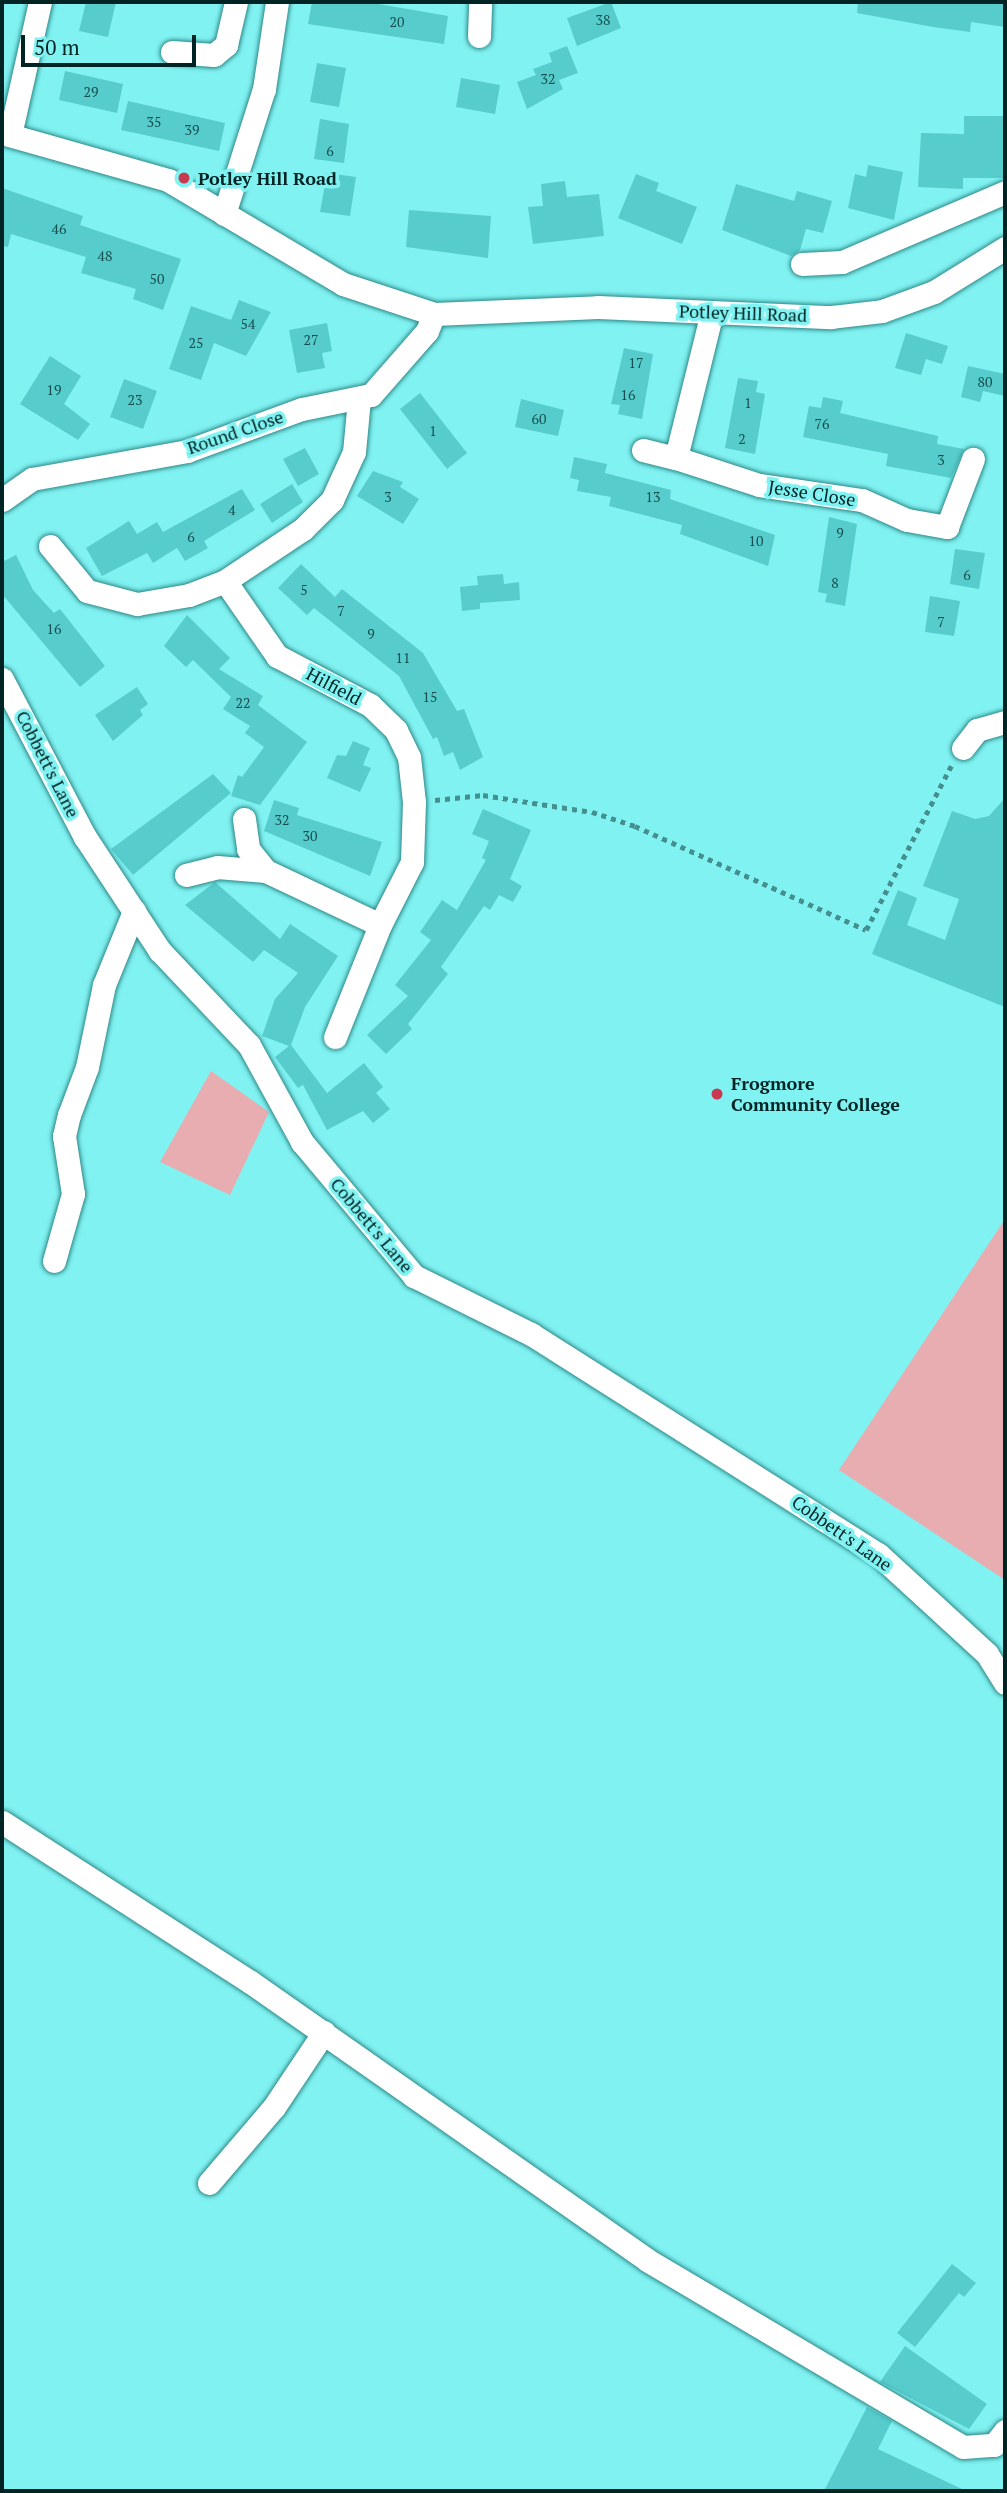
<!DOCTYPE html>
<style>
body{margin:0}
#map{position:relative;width:1007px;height:2493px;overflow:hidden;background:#80f2f1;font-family:"PT Serif",serif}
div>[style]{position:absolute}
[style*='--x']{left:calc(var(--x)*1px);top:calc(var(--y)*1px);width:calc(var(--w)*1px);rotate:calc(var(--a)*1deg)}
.green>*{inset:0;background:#e8adb0}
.building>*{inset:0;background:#57cccc}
.path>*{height:4.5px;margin-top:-2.25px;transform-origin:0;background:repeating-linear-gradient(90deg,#43908f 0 5px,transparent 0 10px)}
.roads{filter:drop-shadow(0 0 2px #2d8888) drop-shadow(0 0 2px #2d8888)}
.minor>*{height:23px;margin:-11.5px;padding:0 11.5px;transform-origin:11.5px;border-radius:11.5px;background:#fff}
.dots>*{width:19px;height:19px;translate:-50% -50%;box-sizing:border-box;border:4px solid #80f2f1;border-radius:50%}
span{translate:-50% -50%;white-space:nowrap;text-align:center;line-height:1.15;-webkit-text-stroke:7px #80f2f1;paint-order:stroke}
.number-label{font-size:14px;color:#164d4d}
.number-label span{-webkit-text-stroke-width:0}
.poi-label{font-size:18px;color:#002323;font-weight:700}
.left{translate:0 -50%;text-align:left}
.street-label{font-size:18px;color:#002323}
.frame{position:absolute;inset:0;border:4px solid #002323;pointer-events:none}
.scale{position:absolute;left:21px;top:35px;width:175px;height:32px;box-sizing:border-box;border:4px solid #002323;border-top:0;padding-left:9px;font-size:21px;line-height:24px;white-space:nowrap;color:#002323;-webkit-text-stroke:5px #80f2f1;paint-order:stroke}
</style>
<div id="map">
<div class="green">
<div style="clip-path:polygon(211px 1071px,269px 1112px,230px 1195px,160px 1162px)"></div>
<div style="clip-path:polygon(1005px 1219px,1005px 1580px,839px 1470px)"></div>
</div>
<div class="building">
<div style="clip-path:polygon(86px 2px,116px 2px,108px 37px,79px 31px)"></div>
<div style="clip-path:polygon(312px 2px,367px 2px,448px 16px,444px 44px,308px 24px)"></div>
<div style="clip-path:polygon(611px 2px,621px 28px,577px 46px,567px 18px)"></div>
<div style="clip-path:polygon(858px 2px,1005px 2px,1005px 27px,971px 22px,970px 32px,933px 27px,857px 13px)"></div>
<div style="clip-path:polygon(567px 46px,578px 73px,559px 80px,563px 89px,527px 109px,517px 82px,536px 75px,533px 69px,552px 62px,549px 53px)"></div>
<div style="clip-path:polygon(317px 63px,346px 68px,339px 107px,310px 102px)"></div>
<div style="clip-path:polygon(65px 71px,123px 84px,117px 113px,59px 100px)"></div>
<div style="clip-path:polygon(461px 78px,500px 85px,495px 114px,456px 107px)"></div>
<div style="clip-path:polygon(128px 101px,225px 123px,219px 151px,121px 130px)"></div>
<div style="clip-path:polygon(964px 116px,1005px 116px,1004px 178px,963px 178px,963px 189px,918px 187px,921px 133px,964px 134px)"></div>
<div style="clip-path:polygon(320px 119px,349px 124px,344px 163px,314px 159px)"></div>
<div style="clip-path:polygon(868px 165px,903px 172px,894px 220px,848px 208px,855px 174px,866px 177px)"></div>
<div style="clip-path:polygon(327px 173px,356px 177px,350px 216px,320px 212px)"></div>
<div style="clip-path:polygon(636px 174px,659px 183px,656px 191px,697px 207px,682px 244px,618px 218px)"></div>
<div style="clip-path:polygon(565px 181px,567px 197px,599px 194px,604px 236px,533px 244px,528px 207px,543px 206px,541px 184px)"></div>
<div style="clip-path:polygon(736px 184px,794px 201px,797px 191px,832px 201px,823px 233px,806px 229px,800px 250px,791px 256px,722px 230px)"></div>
<div style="clip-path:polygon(2px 188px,83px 216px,80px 225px,181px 259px,163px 310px,133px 299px,136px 289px,81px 273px,86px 257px,11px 234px,8px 247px,2px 246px)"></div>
<div style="clip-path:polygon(409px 210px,491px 216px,488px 258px,406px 247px)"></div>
<div style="clip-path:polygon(239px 300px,271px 312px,246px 356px,214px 343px,201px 380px,169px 369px,191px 306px,231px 320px)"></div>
<div style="clip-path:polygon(327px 323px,332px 351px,322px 353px,325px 368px,297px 373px,289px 330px)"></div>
<div style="clip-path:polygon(906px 333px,948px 346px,942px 364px,926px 359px,921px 375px,895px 368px)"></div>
<div style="clip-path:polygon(624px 348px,653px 354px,642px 419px,618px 414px,620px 405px,611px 404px)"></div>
<div style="clip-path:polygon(50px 356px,81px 376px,64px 404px,90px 424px,78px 440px,20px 404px)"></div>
<div style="clip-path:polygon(968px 366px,1005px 374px,1005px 396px,983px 391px,980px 402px,961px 397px)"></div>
<div style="clip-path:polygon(738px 378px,758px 381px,756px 392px,765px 394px,755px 454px,725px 448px)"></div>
<div style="clip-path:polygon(124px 379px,157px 391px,143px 429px,110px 417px)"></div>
<div style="clip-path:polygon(420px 393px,467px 453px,447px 469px,400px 409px)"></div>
<div style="clip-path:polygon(823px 397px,843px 401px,840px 413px,938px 436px,937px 444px,964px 449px,951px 478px,886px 466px,888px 454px,803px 437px,809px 406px,821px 408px)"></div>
<div style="clip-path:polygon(521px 399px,564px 410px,558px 436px,515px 427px)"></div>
<div style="clip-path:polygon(305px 448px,319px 474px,298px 486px,283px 459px)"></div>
<div style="clip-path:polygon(574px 457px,607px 464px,605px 473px,671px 490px,670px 499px,775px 535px,768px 566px,680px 534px,682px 525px,609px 506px,611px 497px,577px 491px,579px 480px,570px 478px)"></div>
<div style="clip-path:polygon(373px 471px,403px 482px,400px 487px,419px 499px,403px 524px,357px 496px)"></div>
<div style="clip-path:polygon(292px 484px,303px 502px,272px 523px,260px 504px)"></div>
<div style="clip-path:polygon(242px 489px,255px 510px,204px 541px,208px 548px,185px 561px,177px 548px,153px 563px,147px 553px,102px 576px,86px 548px,129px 521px,137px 534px,157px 522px,163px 532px)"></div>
<div style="clip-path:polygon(829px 517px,857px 524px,845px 606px,825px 602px,827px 594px,818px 592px)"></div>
<div style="clip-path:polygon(955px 549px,985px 553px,979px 589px,950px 584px)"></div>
<div style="clip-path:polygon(16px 555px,33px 590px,54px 613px,60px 609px,105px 666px,80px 687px,2px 594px,2px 562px)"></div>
<div style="clip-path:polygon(301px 564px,335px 597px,342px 589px,423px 653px,457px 711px,464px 709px,483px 757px,460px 770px,453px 752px,444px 756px,437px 737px,433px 739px,399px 676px,314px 608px,307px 615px,278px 588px)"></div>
<div style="clip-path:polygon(503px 574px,504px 584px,519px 582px,520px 600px,480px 603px,480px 609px,462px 611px,460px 587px,478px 585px,477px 576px)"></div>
<div style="clip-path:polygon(930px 596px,960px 601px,954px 636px,925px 632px)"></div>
<div style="clip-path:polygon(187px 615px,230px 658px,219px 669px,263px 696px,258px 705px,307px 742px,260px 805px,231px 796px,238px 775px,242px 777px,264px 747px,245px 733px,250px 726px,223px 709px,231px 697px,193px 660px,186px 667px,164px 646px)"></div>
<div style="clip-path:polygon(137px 687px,148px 704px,140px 710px,143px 715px,113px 741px,95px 715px)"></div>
<div style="clip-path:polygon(353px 741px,370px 748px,363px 765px,371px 768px,360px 792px,327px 778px,337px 755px,346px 756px)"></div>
<div style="clip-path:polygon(213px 774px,231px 793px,133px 875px,111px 849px)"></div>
<div style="clip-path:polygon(1005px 798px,1005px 1007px,872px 954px,898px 890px,917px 898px,907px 925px,945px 940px,959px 899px,923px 886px,952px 811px,975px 819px,989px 816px)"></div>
<div style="clip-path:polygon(274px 800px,299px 808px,297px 815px,382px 842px,370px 876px,264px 831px)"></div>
<div style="clip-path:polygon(483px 809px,531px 830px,510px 879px,522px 886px,513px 902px,499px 895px,490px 910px,484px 906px,441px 967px,448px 974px,408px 1024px,412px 1029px,386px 1054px,367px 1035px,408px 996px,395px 985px,431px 940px,420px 932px,442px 900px,457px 910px,486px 860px,482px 858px,489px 841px,472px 834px)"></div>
<div style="clip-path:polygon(215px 882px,280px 939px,290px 924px,338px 956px,305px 1007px,291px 1045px,327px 1093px,364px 1063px,383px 1087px,376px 1093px,390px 1109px,373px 1123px,363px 1111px,327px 1130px,303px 1085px,298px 1088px,275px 1057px,289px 1046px,262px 1036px,275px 999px,298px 973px,264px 950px,253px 962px,185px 905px)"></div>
<div style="clip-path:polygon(952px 2264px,976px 2283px,964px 2297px,959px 2293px,915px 2347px,897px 2333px)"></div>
<div style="clip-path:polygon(905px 2346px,987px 2404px,969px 2429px,880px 2382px)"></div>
<div style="clip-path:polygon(867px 2407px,892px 2421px,878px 2449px,966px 2491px,824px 2491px)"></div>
</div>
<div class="path">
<div style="--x:435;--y:800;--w:48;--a:-5.9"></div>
<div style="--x:483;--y:795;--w:110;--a:8.9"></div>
<div style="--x:592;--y:812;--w:45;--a:18"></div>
<div style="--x:635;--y:826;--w:253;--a:24.2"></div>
<div style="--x:866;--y:930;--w:185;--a:-62.6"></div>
</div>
<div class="roads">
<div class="minor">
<div style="--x:479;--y:36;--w:34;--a:-88"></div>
<div style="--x:172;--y:52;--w:42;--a:4.1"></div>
<div style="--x:214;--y:55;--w:16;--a:-40"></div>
<div style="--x:226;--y:45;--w:44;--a:-76.9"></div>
<div style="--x:2;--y:133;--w:173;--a:15.8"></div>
<div style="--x:168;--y:180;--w:204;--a:30.7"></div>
<div style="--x:343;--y:284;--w:96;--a:18.2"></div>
<div style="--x:434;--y:314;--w:164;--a:-2.4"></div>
<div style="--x:598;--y:307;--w:233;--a:2.5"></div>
<div style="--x:831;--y:317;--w:51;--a:-6.7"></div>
<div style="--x:882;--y:311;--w:55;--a:-20.1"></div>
<div style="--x:934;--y:292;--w:84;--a:-31.8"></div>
<div style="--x:10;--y:135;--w:136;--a:-77.3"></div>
<div style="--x:224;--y:214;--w:131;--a:-72.3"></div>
<div style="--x:264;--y:89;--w:88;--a:-81.5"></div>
<div style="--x:802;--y:264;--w:40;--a:-2.9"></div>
<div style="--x:842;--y:262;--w:177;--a:-23.2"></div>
<div style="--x:712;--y:312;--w:150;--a:103.9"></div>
<div style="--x:676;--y:458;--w:87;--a:18"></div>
<div style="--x:759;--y:485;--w:104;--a:8.3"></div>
<div style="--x:862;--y:500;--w:49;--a:24"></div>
<div style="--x:907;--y:520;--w:41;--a:9.9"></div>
<div style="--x:947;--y:527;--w:73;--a:-69.1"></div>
<div style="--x:643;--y:450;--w:34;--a:14"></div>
<div style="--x:2;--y:500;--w:37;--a:-35"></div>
<div style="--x:32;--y:479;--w:158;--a:-10.2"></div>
<div style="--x:187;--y:451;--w:122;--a:-20.1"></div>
<div style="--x:302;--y:409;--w:70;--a:-11.5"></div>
<div style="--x:371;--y:395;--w:85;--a:-48.8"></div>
<div style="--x:427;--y:331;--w:18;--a:-68"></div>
<div style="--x:50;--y:546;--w:58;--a:50.6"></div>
<div style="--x:87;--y:591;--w:52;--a:14.6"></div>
<div style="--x:137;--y:604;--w:53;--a:-9.8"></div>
<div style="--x:189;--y:595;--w:39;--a:-21"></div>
<div style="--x:225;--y:581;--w:94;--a:-33.7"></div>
<div style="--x:303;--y:529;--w:41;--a:-45"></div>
<div style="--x:332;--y:500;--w:53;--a:-65.4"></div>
<div style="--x:354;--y:452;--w:53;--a:-84.6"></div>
<div style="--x:2;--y:679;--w:178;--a:62.3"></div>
<div style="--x:85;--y:837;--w:136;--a:56.7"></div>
<div style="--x:160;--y:951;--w:129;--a:46.6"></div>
<div style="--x:249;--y:1045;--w:111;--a:61.3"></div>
<div style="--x:302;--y:1142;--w:175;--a:50.1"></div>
<div style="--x:414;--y:1276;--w:131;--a:26.4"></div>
<div style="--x:531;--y:1334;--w:411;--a:32.4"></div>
<div style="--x:878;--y:1554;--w:148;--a:42.5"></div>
<div style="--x:987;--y:1654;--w:34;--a:58"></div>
<div style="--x:963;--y:748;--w:23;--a:-52"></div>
<div style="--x:977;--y:730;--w:29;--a:-16"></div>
<div style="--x:244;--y:819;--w:30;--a:82"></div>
<div style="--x:248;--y:849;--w:28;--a:51"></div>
<div style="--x:186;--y:875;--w:32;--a:-14"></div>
<div style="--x:217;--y:867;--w:49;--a:4.7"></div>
<div style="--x:266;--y:871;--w:126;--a:25.3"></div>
<div style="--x:380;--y:925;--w:71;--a:-63.1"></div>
<div style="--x:412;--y:862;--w:60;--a:-88.1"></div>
<div style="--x:414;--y:802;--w:45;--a:-96.3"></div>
<div style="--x:409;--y:757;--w:30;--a:-116"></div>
<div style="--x:396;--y:730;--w:36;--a:-136"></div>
<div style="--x:370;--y:705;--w:105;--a:-152.2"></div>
<div style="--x:277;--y:656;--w:91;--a:-124.7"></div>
<div style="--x:335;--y:1037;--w:121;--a:-68.1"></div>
<div style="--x:54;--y:1261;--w:70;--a:-74.2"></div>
<div style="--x:73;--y:1194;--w:59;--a:-98.8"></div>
<div style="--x:64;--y:1136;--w:22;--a:-77"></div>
<div style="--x:69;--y:1115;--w:51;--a:-69.4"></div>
<div style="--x:87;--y:1067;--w:84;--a:-78.3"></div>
<div style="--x:104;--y:985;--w:80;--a:-67.9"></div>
<div style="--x:2;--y:1822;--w:294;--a:32.8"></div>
<div style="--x:249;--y:1981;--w:486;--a:35"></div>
<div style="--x:647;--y:2260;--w:367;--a:30.6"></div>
<div style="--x:963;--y:2447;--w:31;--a:-4"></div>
<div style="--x:994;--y:2445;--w:18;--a:-52"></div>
<div style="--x:209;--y:2183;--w:100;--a:-49.5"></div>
<div style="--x:274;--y:2107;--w:90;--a:-56.3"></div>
</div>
</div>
<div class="dots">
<div style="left:184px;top:178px;background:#c93952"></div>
<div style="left:717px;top:1094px;background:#c93952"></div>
</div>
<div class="number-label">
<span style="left:603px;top:20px">38</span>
<span style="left:397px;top:22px">20</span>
<span style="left:548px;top:79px">32</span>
<span style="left:91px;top:92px">29</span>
<span style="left:154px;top:122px">35</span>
<span style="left:192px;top:130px">39</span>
<span style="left:330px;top:151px">6</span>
<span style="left:59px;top:229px">46</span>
<span style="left:105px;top:256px">48</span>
<span style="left:157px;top:279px">50</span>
<span style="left:248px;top:324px">54</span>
<span style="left:311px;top:340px">27</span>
<span style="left:196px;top:343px">25</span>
<span style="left:636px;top:363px">17</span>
<span style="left:985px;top:382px">80</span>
<span style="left:54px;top:390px">19</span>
<span style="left:628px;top:395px">16</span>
<span style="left:135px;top:400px">23</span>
<span style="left:748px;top:403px">1</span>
<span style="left:539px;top:419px">60</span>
<span style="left:822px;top:424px">76</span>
<span style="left:433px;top:431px">1</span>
<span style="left:742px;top:439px">2</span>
<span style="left:941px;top:460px">3</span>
<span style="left:388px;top:497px">3</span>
<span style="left:653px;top:497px">13</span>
<span style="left:232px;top:510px">4</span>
<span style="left:840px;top:533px">9</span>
<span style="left:191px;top:537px">6</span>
<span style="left:756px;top:541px">10</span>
<span style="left:967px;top:575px">6</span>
<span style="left:835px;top:583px">8</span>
<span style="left:304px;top:590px">5</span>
<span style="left:341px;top:611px">7</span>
<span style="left:941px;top:622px">7</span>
<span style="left:54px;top:629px">16</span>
<span style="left:371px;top:634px">9</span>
<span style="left:403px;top:658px">11</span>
<span style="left:430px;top:697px">15</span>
<span style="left:243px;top:703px">22</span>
<span style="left:282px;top:820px">32</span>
<span style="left:310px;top:836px">30</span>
</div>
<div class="poi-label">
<span class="left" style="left:198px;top:178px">Potley Hill Road</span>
<span class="left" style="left:731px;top:1094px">Frogmore<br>Community College</span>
</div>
<div class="street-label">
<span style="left:743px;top:313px;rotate:2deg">Potley Hill Road</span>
<span style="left:235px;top:432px;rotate:-19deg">Round Close</span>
<span style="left:812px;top:493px;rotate:9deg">Jesse Close</span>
<span style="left:334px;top:686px;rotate:28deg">Hilfield</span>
<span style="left:48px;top:764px;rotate:63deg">Cobbett's Lane</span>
<span style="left:372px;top:1225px;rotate:50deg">Cobbett's Lane</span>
<span style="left:842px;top:1533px;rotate:35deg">Cobbett's Lane</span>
</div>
<div class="frame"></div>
<div class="scale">50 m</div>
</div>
